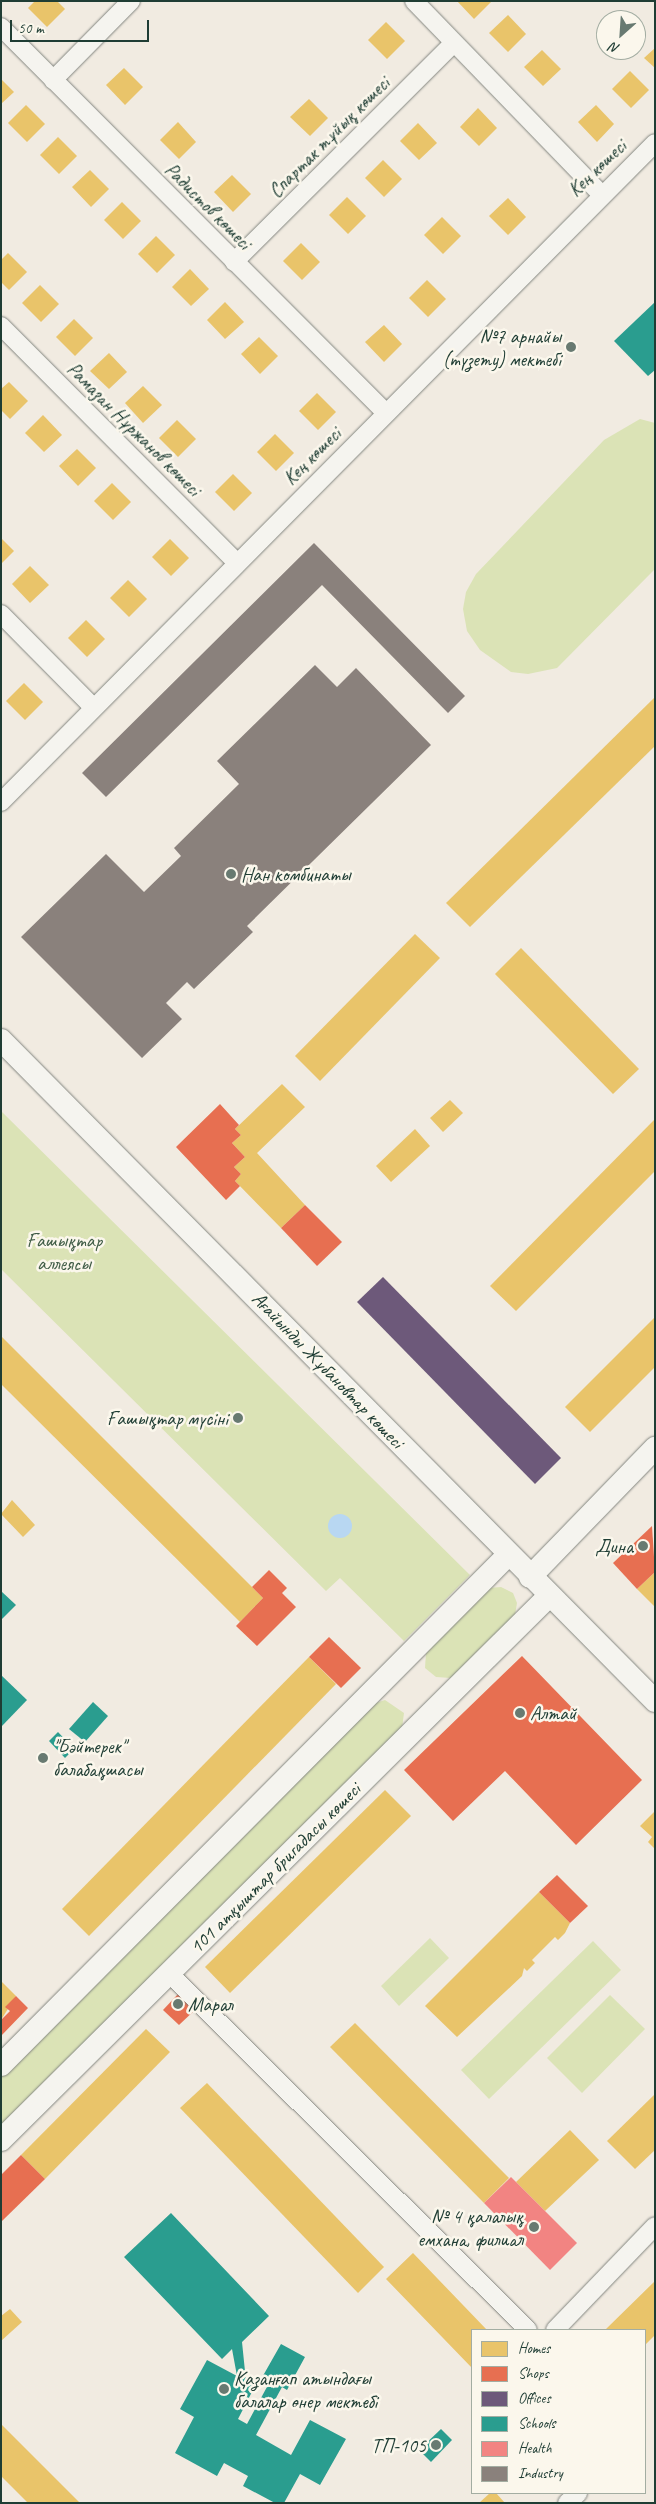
<!DOCTYPE html>
<meta charset="utf-8">
<style>
body{margin:0}
#map{position:relative;width:656px;height:2504px;overflow:hidden;background:#f1ebe1;font-family:Caveat,sans-serif}
div>[style]{position:absolute}
[style*='--x']{left:calc(var(--x)*1px);top:calc(var(--y)*1px);width:calc(var(--w)*1px);rotate:calc(var(--a)*1deg)}
.green>*{inset:0;background:#dbe3b6}
.water>*{inset:0;background:#b8d7f2}
.round{border-radius:50%}
.homes>*{inset:0;background:#e9c46a}
.shops>*{inset:0;background:#e76f51}
.offices>*{inset:0;background:#6d597a}
.schools>*{inset:0;background:#2a9d8f}
.health>*{inset:0;background:#f28482}
.industry>*{inset:0;background:#8a817c}
.roads{filter:drop-shadow(0 0 1px #838680) drop-shadow(0 0 1px #838680)}
.minor>*{height:18px;margin:-9px;padding:0 9px;transform-origin:9px;border-radius:9px;background:#f5f4ef}
.tertiary>*{height:22px;margin:-11px;padding:0 11px;transform-origin:11px;border-radius:11px;background:#f5f4ef}
.dots>*{width:14px;height:14px;translate:-50% -50%;box-sizing:border-box;border:2px solid #fbf7ec;border-radius:50%}
span{translate:-50% -50%;white-space:nowrap;text-align:center;line-height:1.15;-webkit-text-stroke:5px #fbf7ec;paint-order:stroke}
.street-label{font-size:20px;color:#1f3d34}
.poi-label{font-size:20px;color:#1f3d34}
.right{translate:-100% -50%;text-align:right}
.left{translate:0 -50%;text-align:left}
.park-label{font-size:20px;color:#415d47}
.frame{position:absolute;inset:0;border:2px solid #1f3d34;pointer-events:none}
.legend{position:absolute;left:471px;top:2329px;width:175px;height:165px;box-sizing:border-box;background:#fbf7ec;border:1px solid #a3ada2;margin:0;padding:6px 9px;list-style:none;font-size:15px;color:#1f3d34}
.legend li{display:flex;align-items:center;gap:10px;height:25px}
.legend b{width:25px;border:1px solid #a3ada2}
.north{position:absolute;left:596px;top:10px;width:50px;height:50px;box-sizing:border-box;background:#fbf7ec;border:1px solid #a3ada2;border-radius:50%;rotate:206deg;font-size:14px;font-weight:700;line-height:20px;text-align:center;color:#1f3d34}
.north::after{content:'';display:block;margin:auto;width:18px;height:22px;background:#687a71;clip-path:polygon(50% 0,100% 100%,50% 72%,0 100%)}
.scale{position:absolute;left:10px;top:20px;width:139px;height:22px;box-sizing:border-box;border:2px solid #1f3d34;border-top:0;padding-left:6px;font-size:15px;line-height:18px;white-space:nowrap;color:#1f3d34;-webkit-text-stroke:4px #fbf7ec;paint-order:stroke}
</style>
<div id="map">
<div class="green">
<div style="clip-path:polygon(640px 419px,655px 423px,655px 569px,557px 668px,528px 674px,511px 672px,480px 650px,467px 631px,463px 609px,466px 592px,476px 574px,604px 440px)"></div>
<div style="clip-path:polygon(1px 1111px,470px 1575px,404px 1641px,340px 1578px,326px 1591px,1px 1269px)"></div>
<div style="clip-path:polygon(501px 1587px,513px 1593px,517px 1603px,515px 1615px,451px 1678px,436px 1677px,425px 1668px,426px 1653px,489px 1588px)"></div>
<div style="clip-path:polygon(385px 1700px,404px 1713px,402px 1728px,1px 2126px,1px 2077px,376px 1703px)"></div>
<div style="clip-path:polygon(430px 1938px,449px 1958px,399px 2006px,381px 1986px)"></div>
<div style="clip-path:polygon(593px 1941px,621px 1970px,489px 2099px,461px 2070px)"></div>
<div style="clip-path:polygon(610px 1995px,645px 2029px,582px 2093px,547px 2058px)"></div>
</div>
<div class="water">
<div class="round" style="left:328px;top:1514px;width:24px;height:24px"></div>
</div>
<div class="homes">
<div style="clip-path:polygon(35px 1px,57px 1px,65px 9px,47px 27px,28px 8px)"></div>
<div style="clip-path:polygon(457px 1px,492px 1px,474px 19px)"></div>
<div style="clip-path:polygon(508px 15px,526px 34px,508px 52px,489px 33px)"></div>
<div style="clip-path:polygon(386px 22px,405px 41px,387px 59px,368px 40px)"></div>
<div style="clip-path:polygon(655px 48px,655px 68px,644px 58px)"></div>
<div style="clip-path:polygon(542px 50px,561px 69px,543px 86px,524px 67px)"></div>
<div style="clip-path:polygon(124px 68px,143px 87px,125px 105px,106px 85px)"></div>
<div style="clip-path:polygon(630px 71px,649px 90px,631px 108px,612px 89px)"></div>
<div style="clip-path:polygon(1px 79px,14px 92px,1px 104px)"></div>
<div style="clip-path:polygon(309px 99px,328px 118px,310px 136px,290px 117px)"></div>
<div style="clip-path:polygon(26px 105px,45px 124px,27px 142px,8px 123px)"></div>
<div style="clip-path:polygon(596px 105px,614px 124px,597px 142px,578px 122px)"></div>
<div style="clip-path:polygon(478px 108px,497px 128px,479px 146px,460px 127px)"></div>
<div style="clip-path:polygon(178px 122px,196px 142px,179px 159px,160px 140px)"></div>
<div style="clip-path:polygon(418px 123px,437px 143px,419px 160px,400px 141px)"></div>
<div style="clip-path:polygon(58px 137px,77px 156px,59px 174px,40px 155px)"></div>
<div style="clip-path:polygon(383px 160px,402px 179px,384px 197px,365px 178px)"></div>
<div style="clip-path:polygon(90px 170px,109px 189px,91px 207px,72px 187px)"></div>
<div style="clip-path:polygon(232px 175px,251px 194px,233px 212px,214px 192px)"></div>
<div style="clip-path:polygon(347px 197px,366px 216px,348px 234px,329px 215px)"></div>
<div style="clip-path:polygon(508px 198px,526px 217px,508px 235px,489px 216px)"></div>
<div style="clip-path:polygon(122px 202px,141px 221px,123px 239px,104px 220px)"></div>
<div style="clip-path:polygon(442px 217px,461px 236px,443px 254px,424px 235px)"></div>
<div style="clip-path:polygon(156px 236px,175px 255px,157px 273px,138px 254px)"></div>
<div style="clip-path:polygon(301px 243px,320px 262px,302px 280px,283px 261px)"></div>
<div style="clip-path:polygon(8px 253px,27px 272px,9px 290px,1px 282px,1px 260px)"></div>
<div style="clip-path:polygon(190px 269px,209px 289px,191px 306px,172px 287px)"></div>
<div style="clip-path:polygon(427px 280px,446px 299px,428px 317px,409px 298px)"></div>
<div style="clip-path:polygon(40px 285px,59px 304px,41px 322px,22px 303px)"></div>
<div style="clip-path:polygon(225px 302px,244px 322px,225px 339px,207px 320px)"></div>
<div style="clip-path:polygon(74px 319px,93px 338px,75px 356px,56px 337px)"></div>
<div style="clip-path:polygon(384px 325px,402px 344px,384px 362px,365px 342px)"></div>
<div style="clip-path:polygon(259px 337px,278px 356px,260px 374px,241px 354px)"></div>
<div style="clip-path:polygon(109px 353px,127px 372px,109px 389px,90px 371px)"></div>
<div style="clip-path:polygon(9px 382px,28px 401px,10px 419px,1px 410px,1px 389px)"></div>
<div style="clip-path:polygon(143px 386px,162px 405px,143px 423px,125px 403px)"></div>
<div style="clip-path:polygon(317px 393px,336px 412px,318px 430px,299px 411px)"></div>
<div style="clip-path:polygon(43px 415px,62px 435px,44px 452px,25px 433px)"></div>
<div style="clip-path:polygon(177px 420px,196px 439px,178px 457px,159px 438px)"></div>
<div style="clip-path:polygon(275px 434px,294px 453px,276px 471px,257px 452px)"></div>
<div style="clip-path:polygon(77px 449px,96px 468px,78px 486px,59px 466px)"></div>
<div style="clip-path:polygon(233px 474px,252px 493px,234px 511px,215px 492px)"></div>
<div style="clip-path:polygon(112px 483px,131px 502px,113px 520px,94px 501px)"></div>
<div style="clip-path:polygon(1px 538px,14px 551px,1px 564px)"></div>
<div style="clip-path:polygon(170px 539px,189px 558px,171px 576px,152px 557px)"></div>
<div style="clip-path:polygon(30px 566px,49px 585px,30px 603px,12px 584px)"></div>
<div style="clip-path:polygon(128px 580px,147px 599px,129px 617px,110px 598px)"></div>
<div style="clip-path:polygon(86px 620px,105px 639px,87px 657px,68px 638px)"></div>
<div style="clip-path:polygon(24px 683px,43px 702px,25px 720px,6px 701px)"></div>
<div style="clip-path:polygon(655px 697px,655px 746px,470px 927px,446px 903px)"></div>
<div style="clip-path:polygon(415px 934px,440px 958px,320px 1081px,295px 1056px)"></div>
<div style="clip-path:polygon(521px 948px,639px 1069px,613px 1094px,495px 974px)"></div>
<div style="clip-path:polygon(282px 1084px,305px 1107px,257px 1153px,305px 1205px,281px 1228px,235px 1181px,241px 1174px,234px 1167px,245px 1157px,232px 1143px,241px 1135px,235px 1129px)"></div>
<div style="clip-path:polygon(450px 1100px,463px 1113px,443px 1132px,430px 1118px)"></div>
<div style="clip-path:polygon(655px 1119px,655px 1171px,516px 1311px,490px 1286px)"></div>
<div style="clip-path:polygon(415px 1129px,430px 1146px,391px 1182px,376px 1166px)"></div>
<div style="clip-path:polygon(655px 1317px,655px 1367px,590px 1432px,565px 1407px)"></div>
<div style="clip-path:polygon(1px 1336px,263px 1598px,240px 1622px,1px 1384px)"></div>
<div style="clip-path:polygon(12px 1500px,35px 1525px,23px 1537px,1px 1514px)"></div>
<div style="clip-path:polygon(655px 1572px,655px 1607px,637px 1589px)"></div>
<div style="clip-path:polygon(309px 1657px,336px 1684px,89px 1936px,62px 1909px)"></div>
<div style="clip-path:polygon(385px 1790px,411px 1816px,230px 1993px,205px 1967px)"></div>
<div style="clip-path:polygon(655px 1811px,655px 1849px,648px 1842px,652px 1837px,640px 1826px)"></div>
<div style="clip-path:polygon(539px 1892px,570px 1923px,565px 1933px,558px 1940px,555px 1937px,532px 1960px,535px 1963px,527px 1971px,524px 1968px,522px 1976px,457px 2037px,425px 2006px)"></div>
<div style="clip-path:polygon(1px 1981px,16px 1996px,1px 2020px)"></div>
<div style="clip-path:polygon(355px 2023px,509px 2178px,484px 2203px,330px 2047px)"></div>
<div style="clip-path:polygon(146px 2029px,170px 2052px,45px 2179px,21px 2155px)"></div>
<div style="clip-path:polygon(207px 2083px,384px 2267px,358px 2293px,180px 2108px)"></div>
<div style="clip-path:polygon(655px 2094px,655px 2150px,635px 2169px,607px 2141px)"></div>
<div style="clip-path:polygon(570px 2130px,599px 2160px,545px 2211px,516px 2182px)"></div>
<div style="clip-path:polygon(413px 2253px,487px 2330px,472px 2330px,472px 2368px,386px 2279px)"></div>
<div style="clip-path:polygon(655px 2281px,655px 2335px,645px 2345px,645px 2330px,605px 2330px)"></div>
<div style="clip-path:polygon(10px 2309px,22px 2322px,1px 2341px,1px 2316px)"></div>
<div style="clip-path:polygon(1px 2424px,80px 2503px,28px 2503px,1px 2476px)"></div>
<div style="clip-path:polygon(490px 2493px,496px 2493px,505px 2503px,479px 2503px)"></div>
</div>
<div class="shops">
<div style="clip-path:polygon(220px 1104px,239px 1125px,235px 1129px,241px 1135px,232px 1143px,245px 1157px,234px 1167px,241px 1174px,235px 1181px,240px 1186px,226px 1200px,176px 1147px)"></div>
<div style="clip-path:polygon(305px 1205px,342px 1242px,317px 1266px,281px 1228px)"></div>
<div style="clip-path:polygon(652px 1526px,655px 1572px,637px 1589px,613px 1563px)"></div>
<div style="clip-path:polygon(269px 1570px,287px 1588px,282px 1593px,296px 1607px,257px 1646px,236px 1626px,263px 1598px,252px 1587px)"></div>
<div style="clip-path:polygon(329px 1637px,361px 1668px,341px 1688px,309px 1657px)"></div>
<div style="clip-path:polygon(522px 1656px,642px 1780px,576px 1845px,505px 1771px,453px 1821px,404px 1770px)"></div>
<div style="clip-path:polygon(557px 1875px,588px 1906px,570px 1923px,539px 1892px)"></div>
<div style="clip-path:polygon(179px 1993px,196px 2009px,179px 2025px,163px 2010px)"></div>
<div style="clip-path:polygon(16px 1996px,28px 2008px,1px 2036px,1px 2020px,10px 2011px,5px 2007px)"></div>
<div style="clip-path:polygon(21px 2155px,45px 2179px,1px 2222px,1px 2175px)"></div>
</div>
<div class="offices">
<div style="clip-path:polygon(383px 1277px,561px 1458px,535px 1484px,357px 1302px)"></div>
</div>
<div class="schools">
<div style="clip-path:polygon(655px 302px,655px 370px,648px 376px,614px 341px)"></div>
<div style="clip-path:polygon(1px 1591px,16px 1605px,1px 1620px)"></div>
<div style="clip-path:polygon(1px 1675px,27px 1700px,1px 1727px)"></div>
<div style="clip-path:polygon(93px 1702px,108px 1716px,85px 1742px,69px 1729px)"></div>
<div style="clip-path:polygon(58px 1732px,74px 1749px,65px 1758px,49px 1741px)"></div>
<div style="clip-path:polygon(171px 2213px,269px 2316px,242px 2342px,246px 2381px,255px 2386px,238px 2419px,247px 2424px,268px 2385px,260px 2381px,281px 2344px,305px 2357px,287px 2390px,282px 2387px,256px 2435px,291px 2455px,310px 2420px,346px 2439px,320px 2485px,300px 2474px,284px 2503px,275px 2503px,243px 2486px,248px 2476px,224px 2463px,217px 2476px,175px 2453px,194px 2417px,180px 2409px,207px 2360px,237px 2376px,232px 2349px,222px 2359px,124px 2257px)"></div>
<div style="clip-path:polygon(441px 2429px,452px 2440px,431px 2462px,419px 2450px)"></div>
</div>
<div class="health">
<div style="clip-path:polygon(511px 2177px,577px 2243px,550px 2270px,484px 2203px)"></div>
</div>
<div class="industry">
<div style="clip-path:polygon(314px 543px,465px 696px,448px 713px,322px 585px,106px 797px,82px 773px)"></div>
<div style="clip-path:polygon(315px 665px,337px 687px,356px 668px,431px 745px,247px 926px,253px 932px,194px 989px,187px 982px,166px 1003px,182px 1019px,142px 1058px,21px 937px,106px 854px,144px 892px,181px 856px,174px 848px,239px 784px,217px 761px)"></div>
</div>
<div class="roads">
<div class="minor">
<div style="--x:414;--y:1;--w:267;--a:45.9"></div>
<div style="--x:1;--y:27;--w:545;--a:45.07"></div>
<div style="--x:53;--y:80;--w:111;--a:-45.4"></div>
<div style="--x:234;--y:262;--w:310;--a:-44.9"></div>
<div style="--x:1;--y:326;--w:333;--a:45.1"></div>
<div style="--x:1;--y:614;--w:131;--a:45.3"></div>
<div style="--x:1;--y:802;--w:928;--a:-45.22"></div>
<div style="--x:169;--y:1973;--w:506;--a:44.84"></div>
<div style="--x:555;--y:2330;--w:144;--a:-46.1"></div>
<div style="--x:567;--y:2503;--w:15;--a:-42"></div>
</div>
<div class="tertiary">
<div style="--x:1;--y:1040;--w:930;--a:45.3"></div>
<div style="--x:530;--y:1577;--w:180;--a:-45.9"></div>
<div style="--x:1;--y:2065;--w:719;--a:-45.17"></div>
<div style="--x:1;--y:2140;--w:772;--a:-44.79"></div>
</div>
</div>
<div class="dots">
<div style="left:571px;top:347px;background:#687a71"></div>
<div style="left:231px;top:874px;background:#687a71"></div>
<div style="left:238px;top:1418px;background:#687a71"></div>
<div style="left:643px;top:1546px;background:#687a71"></div>
<div style="left:520px;top:1713px;background:#687a71"></div>
<div style="left:43px;top:1758px;background:#687a71"></div>
<div style="left:178px;top:2004px;background:#687a71"></div>
<div style="left:534px;top:2227px;background:#687a71"></div>
<div style="left:224px;top:2389px;background:#687a71"></div>
<div style="left:436px;top:2445px;background:#687a71"></div>
</div>
<div class="street-label">
<span style="left:329px;top:137px;rotate:-45deg">Спартак тұйық көшесі</span>
<span style="left:597px;top:168px;rotate:-44deg">Кең көшесі</span>
<span style="left:208px;top:206px;rotate:45deg">Радистов көшесі</span>
<span style="left:134px;top:429px;rotate:45deg">Рамазан Нұржанов көшесі</span>
<span style="left:312px;top:456px;rotate:-45deg">Кең көшесі</span>
<span style="left:328px;top:1370px;rotate:46deg">Ағайынды Жұбановтар көшесі</span>
<span style="left:275px;top:1868px;rotate:-45deg">101 атқыштар бригадасы көшесі</span>
</div>
<div class="poi-label">
<span class="right" style="left:561px;top:348px">№7 арнайы<br>(түзету) мектебі</span>
<span class="left" style="left:241px;top:874px">Нан комбинаты</span>
<span class="right" style="left:228px;top:1418px">Ғашықтар мүсіні</span>
<span class="right" style="left:633px;top:1546px">Дина</span>
<span class="left" style="left:530px;top:1713px">Алтай</span>
<span class="left" style="left:53px;top:1758px">"Бәйтерек"<br>балабақшасы</span>
<span class="left" style="left:188px;top:2004px">Марал</span>
<span class="right" style="left:523px;top:2228px">№ 4 қалалық<br>емхана, филиал</span>
<span class="left" style="left:234px;top:2390px">Қазанғап атындағы<br>балалар өнер мектебі</span>
<span class="right" style="left:426px;top:2445px">ТП-105</span>
</div>
<div class="park-label">
<span style="left:64px;top:1252px">Ғашықтар<br>аллеясы</span>
</div>
<div class="frame"></div>
<ul class="legend">
<li><b style="height:14px;background:#e9c46a"></b>Homes</li>
<li><b style="height:14px;background:#e76f51"></b>Shops</li>
<li><b style="height:14px;background:#6d597a"></b>Offices</li>
<li><b style="height:14px;background:#2a9d8f"></b>Schools</li>
<li><b style="height:14px;background:#f28482"></b>Health</li>
<li><b style="height:14px;background:#8a817c"></b>Industry</li>
</ul>
<div class="north">N</div>
<div class="scale">50 m</div>
</div>
